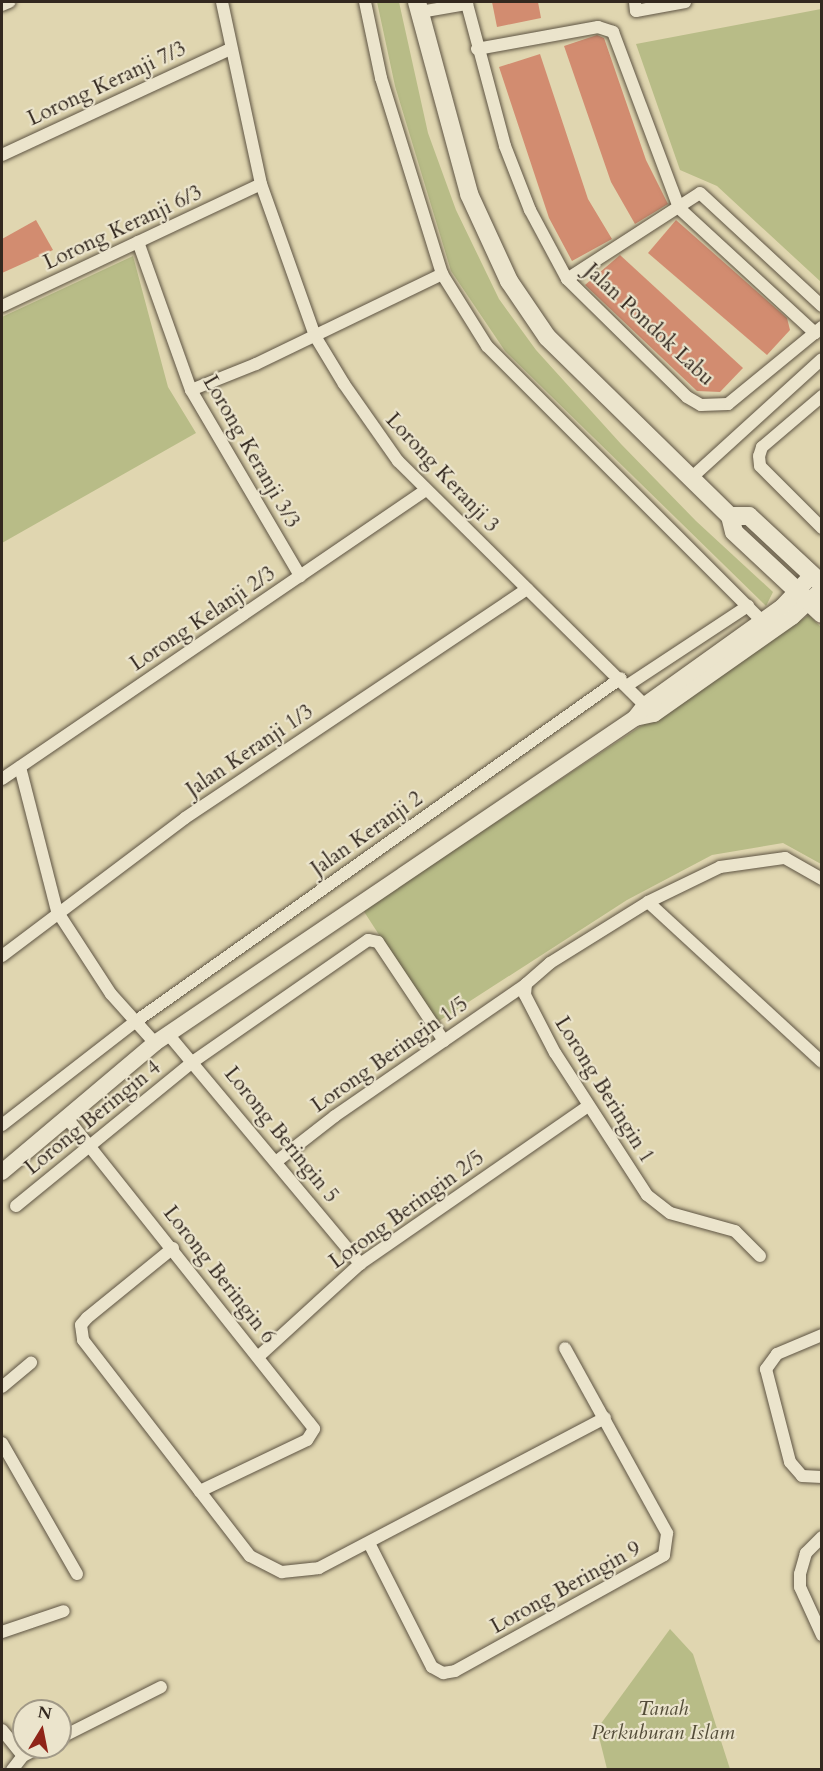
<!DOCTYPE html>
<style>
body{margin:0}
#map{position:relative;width:823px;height:1771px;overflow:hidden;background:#e0d6b0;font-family:Cardo,serif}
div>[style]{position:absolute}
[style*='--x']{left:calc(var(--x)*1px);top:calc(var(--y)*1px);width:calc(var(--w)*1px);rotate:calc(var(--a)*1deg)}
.green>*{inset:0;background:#b8bc87}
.building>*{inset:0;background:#d28c70}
.roads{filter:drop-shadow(0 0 2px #5e5443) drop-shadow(0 0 2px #5e5443)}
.minor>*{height:12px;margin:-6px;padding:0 6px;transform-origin:6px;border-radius:6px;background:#ebe4cc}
.tertiary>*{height:16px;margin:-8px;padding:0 8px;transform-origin:8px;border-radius:8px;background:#ebe4cc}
.secondary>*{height:18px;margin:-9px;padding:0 9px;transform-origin:9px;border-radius:9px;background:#ebe4cc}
span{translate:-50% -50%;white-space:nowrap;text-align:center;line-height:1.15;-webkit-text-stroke:4.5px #ebe4cc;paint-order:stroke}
.street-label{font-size:21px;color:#33281f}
.park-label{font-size:21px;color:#544d39;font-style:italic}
.frame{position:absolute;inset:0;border:3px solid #33281f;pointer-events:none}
.north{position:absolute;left:12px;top:1699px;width:60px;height:60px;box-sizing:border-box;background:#ebe4cc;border:2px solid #a19987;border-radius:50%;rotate:10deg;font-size:16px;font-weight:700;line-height:24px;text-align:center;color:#33281f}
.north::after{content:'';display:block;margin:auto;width:21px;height:27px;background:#8f2418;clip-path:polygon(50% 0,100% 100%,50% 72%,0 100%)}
</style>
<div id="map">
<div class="green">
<div style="clip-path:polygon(377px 2px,399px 2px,428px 133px,456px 210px,499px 299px,536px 350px,621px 444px,696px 521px,773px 592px,766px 606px,505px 351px,451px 271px,395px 86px)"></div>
<div style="clip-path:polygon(821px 9px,822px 9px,821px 282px,717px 186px,680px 170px,636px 44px)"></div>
<div style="clip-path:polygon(133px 256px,168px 387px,196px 433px,2px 543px,2px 317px)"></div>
<div style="clip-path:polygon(809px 615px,821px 627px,821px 864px,783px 843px,712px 855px,627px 900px,436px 1023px,363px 910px)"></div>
<div style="clip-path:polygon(670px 1629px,693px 1654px,730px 1769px,607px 1769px,597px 1729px)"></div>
</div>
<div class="building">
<div style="clip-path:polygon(492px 2px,538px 2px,541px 18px,497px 27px)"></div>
<div style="clip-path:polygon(597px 35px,604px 38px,646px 160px,668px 204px,635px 224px,611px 182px,564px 46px)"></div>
<div style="clip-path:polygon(540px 54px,588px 199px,612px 239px,572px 261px,549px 218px,499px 67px)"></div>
<div style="clip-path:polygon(36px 220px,53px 250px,2px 273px,2px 239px)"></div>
<div style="clip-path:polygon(676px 220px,787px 318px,790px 330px,767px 355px,648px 253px)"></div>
<div style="clip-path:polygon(620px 255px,743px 368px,720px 392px,697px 391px,585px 285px)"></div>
</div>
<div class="roads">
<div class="minor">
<div style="--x:222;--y:2;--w:186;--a:77.9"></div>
<div style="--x:261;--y:184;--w:161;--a:70.4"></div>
<div style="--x:315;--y:336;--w:56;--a:58.9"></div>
<div style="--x:344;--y:384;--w:94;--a:55"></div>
<div style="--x:398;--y:461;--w:356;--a:44.7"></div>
<div style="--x:365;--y:2;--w:78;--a:78.1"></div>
<div style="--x:381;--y:78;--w:205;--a:72.7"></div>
<div style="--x:442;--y:274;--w:85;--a:58"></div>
<div style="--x:487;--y:346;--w:389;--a:45"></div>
<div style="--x:635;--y:2;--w:9;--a:84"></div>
<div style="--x:636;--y:11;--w:50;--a:-10.4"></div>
<div style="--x:2;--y:5;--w:8;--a:-23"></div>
<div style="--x:420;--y:12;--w:48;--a:-9.7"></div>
<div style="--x:467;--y:4;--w:147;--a:75"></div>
<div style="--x:505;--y:146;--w:69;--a:68.7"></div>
<div style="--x:530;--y:210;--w:78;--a:61.8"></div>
<div style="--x:567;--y:279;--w:168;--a:44.5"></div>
<div style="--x:687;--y:397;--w:16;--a:30"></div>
<div style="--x:701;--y:405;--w:27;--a:-2"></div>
<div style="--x:728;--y:404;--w:122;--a:-39.3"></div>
<div style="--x:477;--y:49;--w:123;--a:-10.3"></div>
<div style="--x:598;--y:27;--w:16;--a:18"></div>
<div style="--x:613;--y:32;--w:188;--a:69.4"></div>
<div style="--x:679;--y:208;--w:185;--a:42.6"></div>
<div style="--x:2;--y:155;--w:251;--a:-24.9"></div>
<div style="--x:138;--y:242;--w:157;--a:70.3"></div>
<div style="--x:191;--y:390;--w:216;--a:59.6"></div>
<div style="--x:567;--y:279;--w:158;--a:-32.9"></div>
<div style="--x:700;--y:193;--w:166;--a:42.8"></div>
<div style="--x:2;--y:306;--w:286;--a:-25.2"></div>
<div style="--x:191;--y:390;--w:70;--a:-21.8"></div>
<div style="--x:256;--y:364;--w:207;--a:-25.8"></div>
<div style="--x:822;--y:396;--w:79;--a:139.6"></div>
<div style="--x:762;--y:447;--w:9;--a:108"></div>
<div style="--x:759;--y:456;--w:10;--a:84"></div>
<div style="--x:760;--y:466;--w:88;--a:45"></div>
<div style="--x:690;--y:479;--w:178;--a:-42.3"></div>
<div style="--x:628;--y:685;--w:144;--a:-33.4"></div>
<div style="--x:20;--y:767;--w:149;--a:75.6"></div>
<div style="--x:57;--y:911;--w:99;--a:57"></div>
<div style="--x:111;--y:994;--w:66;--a:48.1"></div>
<div style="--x:2;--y:779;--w:513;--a:-34.28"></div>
<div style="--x:648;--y:902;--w:236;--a:42.6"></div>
<div style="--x:2;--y:956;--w:229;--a:-37"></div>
<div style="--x:185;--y:818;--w:412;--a:-33.8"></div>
<div style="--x:168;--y:1034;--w:300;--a:50.1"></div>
<div style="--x:67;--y:1118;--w:397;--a:51.5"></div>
<div style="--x:314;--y:1429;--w:13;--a:122"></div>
<div style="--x:307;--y:1440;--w:119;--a:154.5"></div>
<div style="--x:2;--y:1125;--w:168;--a:-37.8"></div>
<div style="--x:135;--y:1022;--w:595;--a:-35.29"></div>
<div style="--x:277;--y:1161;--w:73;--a:-37.8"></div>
<div style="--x:335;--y:1116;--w:232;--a:-34.6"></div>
<div style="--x:16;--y:1206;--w:230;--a:-39.2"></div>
<div style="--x:194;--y:1061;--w:212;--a:-34.8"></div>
<div style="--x:368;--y:940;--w:10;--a:11"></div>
<div style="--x:378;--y:942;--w:119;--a:56.3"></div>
<div style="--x:173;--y:1248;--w:111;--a:140.9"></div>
<div style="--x:87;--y:1318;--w:9;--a:131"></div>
<div style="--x:81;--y:1325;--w:15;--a:82"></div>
<div style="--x:83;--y:1340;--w:273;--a:52.3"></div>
<div style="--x:250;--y:1556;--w:36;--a:27"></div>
<div style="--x:282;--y:1572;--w:37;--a:-6"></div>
<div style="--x:319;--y:1568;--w:323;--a:-27.7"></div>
<div style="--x:760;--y:1256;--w:35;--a:-135"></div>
<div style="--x:735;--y:1231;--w:67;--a:-164.5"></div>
<div style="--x:670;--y:1213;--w:29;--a:-142"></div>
<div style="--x:647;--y:1195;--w:169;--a:-122.9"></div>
<div style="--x:555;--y:1053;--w:65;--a:-117.3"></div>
<div style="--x:525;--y:995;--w:11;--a:-85"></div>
<div style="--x:526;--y:984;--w:32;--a:-41"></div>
<div style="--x:550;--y:963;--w:115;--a:-31.9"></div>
<div style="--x:648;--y:902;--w:80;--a:-25.9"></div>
<div style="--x:720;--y:867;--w:66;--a:-7.9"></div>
<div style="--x:785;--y:858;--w:43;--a:29.6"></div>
<div style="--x:822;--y:1335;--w:49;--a:157.1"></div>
<div style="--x:777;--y:1354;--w:19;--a:126"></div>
<div style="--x:766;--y:1369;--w:96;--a:75.5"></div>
<div style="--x:790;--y:1462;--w:18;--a:49"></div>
<div style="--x:802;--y:1476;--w:20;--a:3"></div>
<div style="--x:258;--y:1357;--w:138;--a:-42.4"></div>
<div style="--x:360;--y:1264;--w:277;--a:-34.7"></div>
<div style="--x:2;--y:1387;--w:38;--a:-40"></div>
<div style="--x:2;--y:1443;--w:151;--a:60.2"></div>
<div style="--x:822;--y:1537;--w:23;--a:135"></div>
<div style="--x:806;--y:1553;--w:22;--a:106"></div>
<div style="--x:800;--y:1574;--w:13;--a:90"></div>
<div style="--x:800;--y:1587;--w:53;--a:65.4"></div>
<div style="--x:369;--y:1543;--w:139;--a:63.1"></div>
<div style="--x:432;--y:1667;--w:13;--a:29"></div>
<div style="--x:443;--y:1673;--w:12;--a:-9"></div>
<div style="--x:455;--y:1671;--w:239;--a:-29"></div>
<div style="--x:664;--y:1555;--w:22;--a:-82"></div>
<div style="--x:667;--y:1533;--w:211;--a:-118.9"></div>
<div style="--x:2;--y:1632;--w:65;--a:-18.7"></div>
<div style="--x:2;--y:1730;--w:33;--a:51"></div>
<div style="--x:60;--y:1738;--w:113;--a:-26.8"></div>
<div style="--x:12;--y:1770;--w:18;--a:-52"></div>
<div style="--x:23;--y:1756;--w:20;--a:-27"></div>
</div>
<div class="tertiary">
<div style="--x:635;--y:718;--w:19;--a:-12"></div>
<div style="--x:654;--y:714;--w:169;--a:-35.1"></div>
<div style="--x:792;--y:617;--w:41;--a:-43"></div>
<div style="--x:2;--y:1172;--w:200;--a:-40.1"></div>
<div style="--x:155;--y:1043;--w:580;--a:-34.1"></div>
<div style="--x:635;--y:718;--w:16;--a:-52"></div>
<div style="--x:645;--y:705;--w:168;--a:-35.6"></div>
<div style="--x:782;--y:607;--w:44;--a:-46.8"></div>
</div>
<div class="secondary">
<div style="--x:417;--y:2;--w:199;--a:74.8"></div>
<div style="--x:469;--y:194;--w:96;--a:65.3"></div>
<div style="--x:509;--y:281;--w:68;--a:55.8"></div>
<div style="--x:547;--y:337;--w:256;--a:44.4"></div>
<div style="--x:730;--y:516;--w:16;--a:76"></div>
<div style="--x:734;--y:532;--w:120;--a:43"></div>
<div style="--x:730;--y:516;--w:19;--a:0"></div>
<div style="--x:749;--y:516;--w:100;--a:43"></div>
</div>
</div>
<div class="street-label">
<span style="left:107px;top:84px;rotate:-25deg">Lorong Keranji 7/3</span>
<span style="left:123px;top:228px;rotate:-25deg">Lorong Keranji 6/3</span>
<span style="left:649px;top:325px;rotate:43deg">Jalan Pondok Labu</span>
<span style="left:251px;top:452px;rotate:60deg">Lorong Keranji 3/3</span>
<span style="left:442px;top:473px;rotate:47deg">Lorong Keranji 3</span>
<span style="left:203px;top:619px;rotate:-34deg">Lorong Kelanji 2/3</span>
<span style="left:250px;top:751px;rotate:-34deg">Jalan Keranji 1/3</span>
<span style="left:367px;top:834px;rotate:-35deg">Jalan Keranji 2</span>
<span style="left:390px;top:1055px;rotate:-35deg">Lorong Beringin 1/5</span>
<span style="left:604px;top:1090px;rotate:58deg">Lorong Beringin 1</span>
<span style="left:93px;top:1118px;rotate:-39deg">Lorong Beringin 4</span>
<span style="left:281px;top:1135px;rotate:51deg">Lorong Beringin 5</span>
<span style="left:407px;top:1210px;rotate:-36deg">Lorong Beringin 2/5</span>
<span style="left:219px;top:1275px;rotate:52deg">Lorong Beringin 6</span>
<span style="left:566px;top:1588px;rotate:-29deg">Lorong Beringin 9</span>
</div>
<div class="park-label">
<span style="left:663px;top:1721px">Tanah<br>Perkuburan Islam</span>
</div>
<div class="frame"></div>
<div class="north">N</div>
</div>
